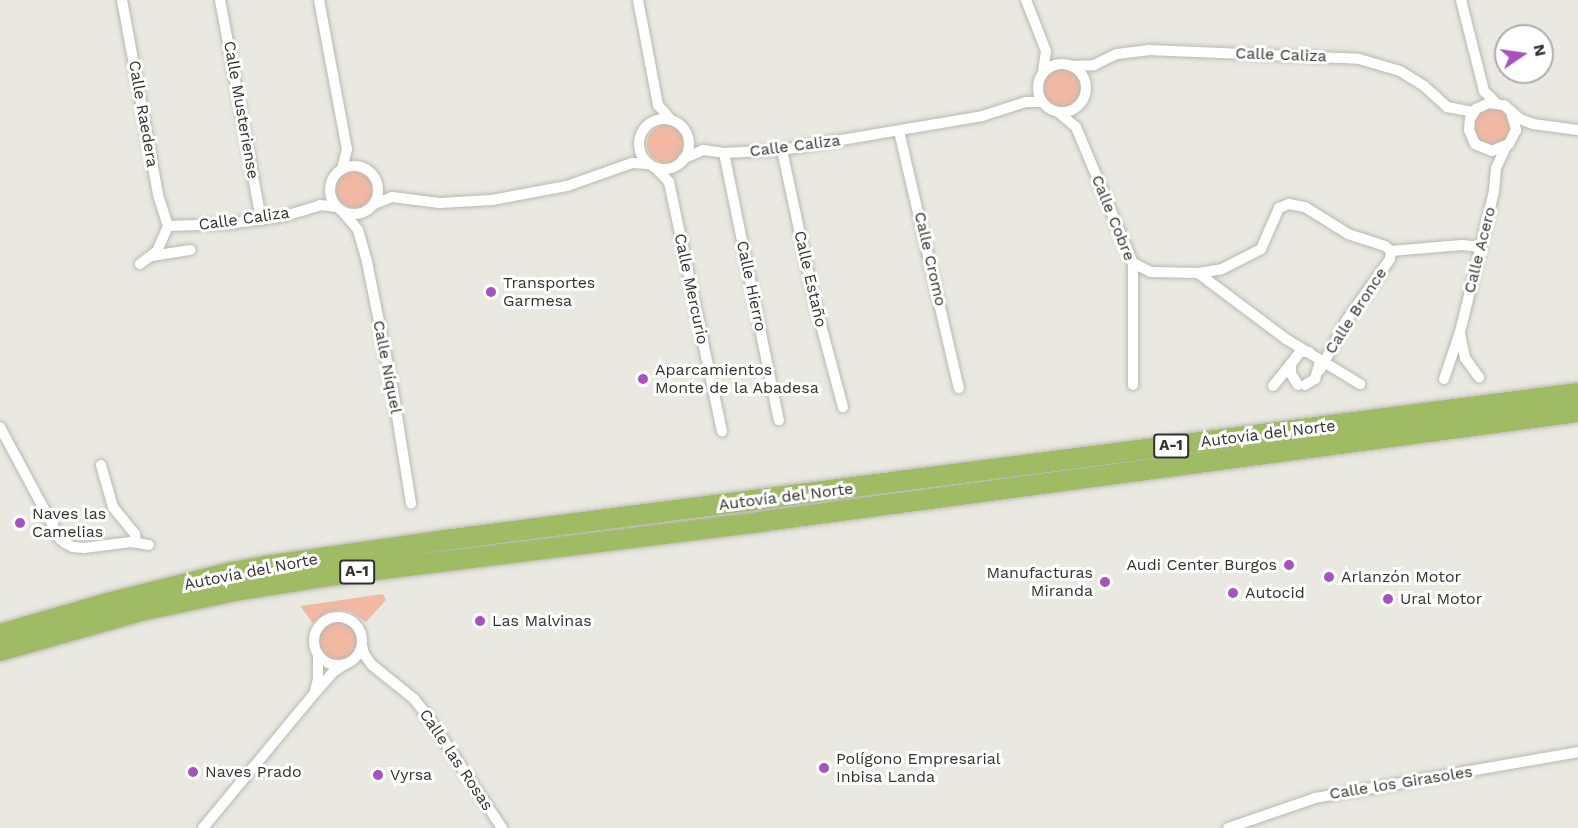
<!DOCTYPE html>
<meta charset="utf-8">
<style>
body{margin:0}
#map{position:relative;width:1578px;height:828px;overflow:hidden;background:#eae9e1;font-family:"Work Sans",sans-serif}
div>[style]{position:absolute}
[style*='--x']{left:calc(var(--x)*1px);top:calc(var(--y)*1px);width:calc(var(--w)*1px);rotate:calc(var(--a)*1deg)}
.green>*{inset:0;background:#f1b9a4}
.round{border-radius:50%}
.roads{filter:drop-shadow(0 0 2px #b9b8b1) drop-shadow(0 0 2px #b9b8b1)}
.minor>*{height:10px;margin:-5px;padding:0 5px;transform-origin:5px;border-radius:5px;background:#fff}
.minor>.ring{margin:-5px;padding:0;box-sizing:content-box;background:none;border:10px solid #fff;border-radius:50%}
.motorway>*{height:20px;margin:-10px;padding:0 10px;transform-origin:10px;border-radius:10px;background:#9fbb64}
.dots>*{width:16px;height:16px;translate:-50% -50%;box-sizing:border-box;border:3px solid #fff;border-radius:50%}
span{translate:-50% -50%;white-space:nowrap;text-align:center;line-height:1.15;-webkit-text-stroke:6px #fff;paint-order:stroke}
.shield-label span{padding:2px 4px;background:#fff;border:2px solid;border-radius:4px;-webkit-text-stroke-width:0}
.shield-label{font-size:15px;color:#32312e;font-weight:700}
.street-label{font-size:16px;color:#32312e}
.poi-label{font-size:16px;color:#32312e}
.left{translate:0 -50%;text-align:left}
.right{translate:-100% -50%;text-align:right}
.north{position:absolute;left:1494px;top:24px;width:60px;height:60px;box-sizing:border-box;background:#fff;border:2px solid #adadab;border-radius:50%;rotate:77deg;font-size:16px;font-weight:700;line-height:24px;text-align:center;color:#32312e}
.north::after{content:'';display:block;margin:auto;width:21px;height:27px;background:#a951be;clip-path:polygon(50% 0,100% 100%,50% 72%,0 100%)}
</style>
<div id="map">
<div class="green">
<div class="round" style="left:1043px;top:69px;width:38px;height:38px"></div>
<div class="round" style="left:1474px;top:109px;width:36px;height:36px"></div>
<div class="round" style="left:647px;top:125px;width:38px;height:38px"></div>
<div class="round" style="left:336px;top:170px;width:38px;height:38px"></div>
<div style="clip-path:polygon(383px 594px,386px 600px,366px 622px,351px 612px,340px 610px,326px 613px,313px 623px,300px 606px)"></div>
<div class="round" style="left:319px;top:622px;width:38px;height:38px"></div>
</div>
<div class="roads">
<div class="minor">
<div style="--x:122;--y:0;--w:198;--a:79.5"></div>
<div style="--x:158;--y:195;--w:33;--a:72"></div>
<div style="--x:220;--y:0;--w:224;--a:79.4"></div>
<div style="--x:319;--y:0;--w:152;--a:79.4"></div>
<div style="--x:347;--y:149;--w:21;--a:104"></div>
<div style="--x:638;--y:0;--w:107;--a:79.2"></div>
<div style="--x:658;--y:105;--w:20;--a:49"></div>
<div style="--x:1026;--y:0;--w:55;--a:68.6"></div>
<div style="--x:1046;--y:51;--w:22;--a:98"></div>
<div style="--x:1461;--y:0;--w:94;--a:75.8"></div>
<div style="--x:1484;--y:91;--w:16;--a:45"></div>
<div class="ring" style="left:1038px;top:64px;width:38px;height:38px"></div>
<div style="--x:1071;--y:66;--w:23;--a:-2"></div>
<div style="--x:1094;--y:65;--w:25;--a:-26"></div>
<div style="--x:1117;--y:54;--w:31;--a:-7"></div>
<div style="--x:1148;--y:50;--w:211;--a:2.4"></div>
<div style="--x:1359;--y:59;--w:43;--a:16.3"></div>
<div style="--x:1400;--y:71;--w:28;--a:32"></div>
<div style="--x:1424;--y:86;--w:31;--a:42"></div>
<div style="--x:1447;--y:107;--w:26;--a:11"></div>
<div style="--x:1058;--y:112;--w:23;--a:40"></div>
<div style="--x:1076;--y:127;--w:147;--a:67.3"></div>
<div style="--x:1133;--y:263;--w:122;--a:90"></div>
<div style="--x:1511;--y:112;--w:19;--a:74"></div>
<div style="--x:1516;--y:130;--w:16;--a:117"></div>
<div style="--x:1509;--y:144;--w:18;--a:158"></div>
<div style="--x:1492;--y:151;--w:18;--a:-158"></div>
<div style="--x:1475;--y:144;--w:15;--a:-113"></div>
<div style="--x:1469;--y:130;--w:11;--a:-85"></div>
<div style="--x:1470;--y:119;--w:12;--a:-59"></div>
<div style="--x:1476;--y:109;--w:14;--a:-25"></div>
<div style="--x:1489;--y:103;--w:15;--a:8"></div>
<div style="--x:1504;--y:105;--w:21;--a:41"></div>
<div style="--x:1520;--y:119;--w:14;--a:21"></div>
<div style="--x:1533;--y:124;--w:45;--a:7.6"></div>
<div class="ring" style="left:639px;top:119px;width:40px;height:40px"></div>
<div style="--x:899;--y:131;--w:264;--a:76.9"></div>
<div style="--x:782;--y:150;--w:152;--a:77.9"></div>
<div style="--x:814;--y:299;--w:112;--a:75"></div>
<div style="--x:724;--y:153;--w:273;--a:78.4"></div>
<div style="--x:683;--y:159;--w:22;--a:-24"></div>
<div style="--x:703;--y:150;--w:21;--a:8"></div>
<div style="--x:724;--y:153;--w:58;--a:-3"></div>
<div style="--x:782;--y:150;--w:203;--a:-9.6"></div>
<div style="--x:982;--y:116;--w:46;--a:-17.7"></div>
<div style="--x:1026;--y:102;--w:16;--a:0"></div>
<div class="ring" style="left:330px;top:166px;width:38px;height:38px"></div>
<div style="--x:655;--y:167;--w:21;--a:47"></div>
<div style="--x:669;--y:182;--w:255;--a:78"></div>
<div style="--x:374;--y:204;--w:19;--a:-21"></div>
<div style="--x:392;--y:197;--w:48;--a:7.1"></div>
<div style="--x:440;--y:203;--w:52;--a:-3.3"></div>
<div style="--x:492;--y:200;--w:76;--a:-10.6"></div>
<div style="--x:567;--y:186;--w:69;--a:-19.5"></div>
<div style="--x:632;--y:163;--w:17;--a:3"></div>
<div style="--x:343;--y:212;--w:23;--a:50"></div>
<div style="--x:358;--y:230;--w:33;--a:74"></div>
<div style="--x:367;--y:262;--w:132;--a:78.6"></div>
<div style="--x:393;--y:391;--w:114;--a:80.9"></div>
<div style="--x:168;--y:226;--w:60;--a:-1.9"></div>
<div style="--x:228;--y:224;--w:58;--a:-8"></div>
<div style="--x:285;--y:216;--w:37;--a:-17"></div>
<div style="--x:320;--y:205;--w:17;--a:7"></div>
<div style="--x:152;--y:256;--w:39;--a:-9"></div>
<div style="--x:1133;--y:263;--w:20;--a:27"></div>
<div style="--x:1151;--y:272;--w:47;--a:1.2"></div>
<div style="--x:1198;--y:273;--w:24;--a:-9"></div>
<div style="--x:1222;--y:269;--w:44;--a:-27.1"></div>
<div style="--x:1261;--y:249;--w:45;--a:-66.3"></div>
<div style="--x:1279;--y:208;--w:11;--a:-22"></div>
<div style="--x:1289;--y:204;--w:16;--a:11"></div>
<div style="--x:1305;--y:207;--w:51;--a:32.1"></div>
<div style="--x:1348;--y:234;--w:39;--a:18"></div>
<div style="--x:1385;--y:246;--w:8;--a:40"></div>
<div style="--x:1391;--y:251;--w:71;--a:-4.8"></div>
<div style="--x:1462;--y:245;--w:19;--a:6"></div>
<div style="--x:140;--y:264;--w:21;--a:-37"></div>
<div style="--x:157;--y:251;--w:27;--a:-66"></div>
<div style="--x:1198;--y:273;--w:110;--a:36.9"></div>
<div style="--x:1286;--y:339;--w:87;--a:31.3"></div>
<div style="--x:1460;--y:334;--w:25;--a:78"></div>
<div style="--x:1465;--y:358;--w:24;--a:54"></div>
<div style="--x:1320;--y:370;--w:55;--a:-62"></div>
<div style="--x:1346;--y:321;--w:76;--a:-54.6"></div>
<div style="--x:1390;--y:259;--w:8;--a:-83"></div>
<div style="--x:1444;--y:379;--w:50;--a:-71.2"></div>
<div style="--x:1460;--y:332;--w:63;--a:-76.2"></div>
<div style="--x:1475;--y:271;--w:82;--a:-76.6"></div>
<div style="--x:1494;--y:191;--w:23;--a:-85"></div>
<div style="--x:1496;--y:168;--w:23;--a:-65"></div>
<div style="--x:1298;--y:385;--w:13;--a:-122"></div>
<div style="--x:1291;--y:374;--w:10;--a:-90"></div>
<div style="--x:1291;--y:364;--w:15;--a:-53"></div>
<div style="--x:1300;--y:352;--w:9;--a:0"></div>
<div style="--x:1305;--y:385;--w:12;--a:-31"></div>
<div style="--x:1315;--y:379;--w:15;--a:-74"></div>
<div style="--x:1273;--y:386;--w:28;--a:-51"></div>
<div style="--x:0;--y:427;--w:127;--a:61.8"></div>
<div style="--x:60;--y:539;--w:6;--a:39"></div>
<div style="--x:65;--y:543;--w:9;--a:27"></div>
<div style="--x:73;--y:547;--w:11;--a:5"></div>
<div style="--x:84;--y:548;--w:47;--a:-7.3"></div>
<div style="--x:131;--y:542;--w:18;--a:9"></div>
<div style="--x:101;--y:465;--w:44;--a:74.1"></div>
<div style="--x:113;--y:507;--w:35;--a:51"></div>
<div style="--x:135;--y:534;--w:8;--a:83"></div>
<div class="ring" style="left:314px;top:617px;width:38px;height:38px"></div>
<div style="--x:362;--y:645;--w:9;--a:77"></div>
<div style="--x:364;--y:654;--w:14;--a:54"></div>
<div style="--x:372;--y:665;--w:54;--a:39"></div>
<div style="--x:414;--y:699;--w:21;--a:51"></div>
<div style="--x:427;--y:715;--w:136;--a:56.4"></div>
<div style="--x:315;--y:691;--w:12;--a:-76"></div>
<div style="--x:318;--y:679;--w:23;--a:-90"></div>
<div style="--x:203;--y:828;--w:174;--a:-50.4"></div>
<div style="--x:314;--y:694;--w:29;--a:-49"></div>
<div style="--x:333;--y:672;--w:13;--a:-32"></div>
<div style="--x:1228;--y:828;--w:92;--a:-19"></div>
<div style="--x:1315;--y:798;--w:267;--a:-9.9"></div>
</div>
<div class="motorway">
<div style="--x:0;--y:634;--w:112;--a:-16"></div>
<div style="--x:108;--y:603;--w:128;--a:-14"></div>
<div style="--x:232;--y:572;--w:34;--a:-10"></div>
<div style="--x:265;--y:566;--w:182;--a:-8.2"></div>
<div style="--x:445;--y:540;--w:1142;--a:-7.39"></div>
<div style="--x:0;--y:651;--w:147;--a:-15.8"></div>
<div style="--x:141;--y:611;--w:96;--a:-12"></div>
<div style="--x:235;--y:591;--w:101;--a:-9.1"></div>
<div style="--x:335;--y:575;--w:434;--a:-7.1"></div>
<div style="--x:766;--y:521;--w:819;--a:-7.65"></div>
</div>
</div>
<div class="dots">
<div style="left:491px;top:292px;background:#a951be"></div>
<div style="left:643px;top:379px;background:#a951be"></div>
<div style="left:20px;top:523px;background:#a951be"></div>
<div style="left:1289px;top:565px;background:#a951be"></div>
<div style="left:1329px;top:577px;background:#a951be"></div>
<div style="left:1105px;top:582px;background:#a951be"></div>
<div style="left:1233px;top:593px;background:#a951be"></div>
<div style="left:1388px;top:599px;background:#a951be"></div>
<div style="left:480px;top:621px;background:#a951be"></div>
<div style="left:824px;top:768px;background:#a951be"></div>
<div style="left:193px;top:772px;background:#a951be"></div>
<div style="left:378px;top:775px;background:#a951be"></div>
</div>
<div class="shield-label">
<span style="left:1171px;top:446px">A-1</span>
<span style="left:357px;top:572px">A-1</span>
</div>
<div class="street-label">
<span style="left:1281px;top:55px;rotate:2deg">Calle Caliza</span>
<span style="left:241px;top:110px;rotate:80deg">Calle Musteriense</span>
<span style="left:143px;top:114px;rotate:80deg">Calle Raedera</span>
<span style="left:795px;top:146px;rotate:-7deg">Calle Caliza</span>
<span style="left:1113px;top:218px;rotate:68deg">Calle Cobre</span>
<span style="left:244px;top:219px;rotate:-8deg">Calle Caliza</span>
<span style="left:1480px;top:250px;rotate:-76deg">Calle Acero</span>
<span style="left:930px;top:259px;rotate:77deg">Calle Cromo</span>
<span style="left:810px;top:279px;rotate:77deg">Calle Estaño</span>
<span style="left:751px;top:286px;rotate:78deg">Calle Hierro</span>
<span style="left:691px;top:289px;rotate:78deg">Calle Mercurio</span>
<span style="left:1356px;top:311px;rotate:-57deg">Calle Bronce</span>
<span style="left:387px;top:367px;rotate:79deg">Calle Níquel</span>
<span style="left:1268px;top:434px;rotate:-7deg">Autovía del Norte</span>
<span style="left:786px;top:497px;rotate:-7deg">Autovía del Norte</span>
<span style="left:251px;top:572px;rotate:-11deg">Autovía del Norte</span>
<span style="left:456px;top:760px;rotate:56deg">Calle las Rosas</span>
<span style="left:1401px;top:783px;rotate:-9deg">Calle los Girasoles</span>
</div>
<div class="poi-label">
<span class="left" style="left:503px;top:292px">Transportes<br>Garmesa</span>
<span class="left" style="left:655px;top:379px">Aparcamientos<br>Monte de la Abadesa</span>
<span class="left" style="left:32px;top:523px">Naves las<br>Camelias</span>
<span class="right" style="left:1277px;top:565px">Audi Center Burgos</span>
<span class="right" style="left:1093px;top:582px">Manufacturas<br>Miranda</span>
<span class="left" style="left:1341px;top:577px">Arlanzón Motor</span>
<span class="left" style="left:1245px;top:593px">Autocid</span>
<span class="left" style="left:1400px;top:599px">Ural Motor</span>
<span class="left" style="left:492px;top:621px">Las Malvinas</span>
<span class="left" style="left:836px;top:768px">Polígono Empresarial<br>Inbisa Landa</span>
<span class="left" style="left:205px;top:772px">Naves Prado</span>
<span class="left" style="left:390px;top:775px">Vyrsa</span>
</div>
<div class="north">N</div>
</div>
